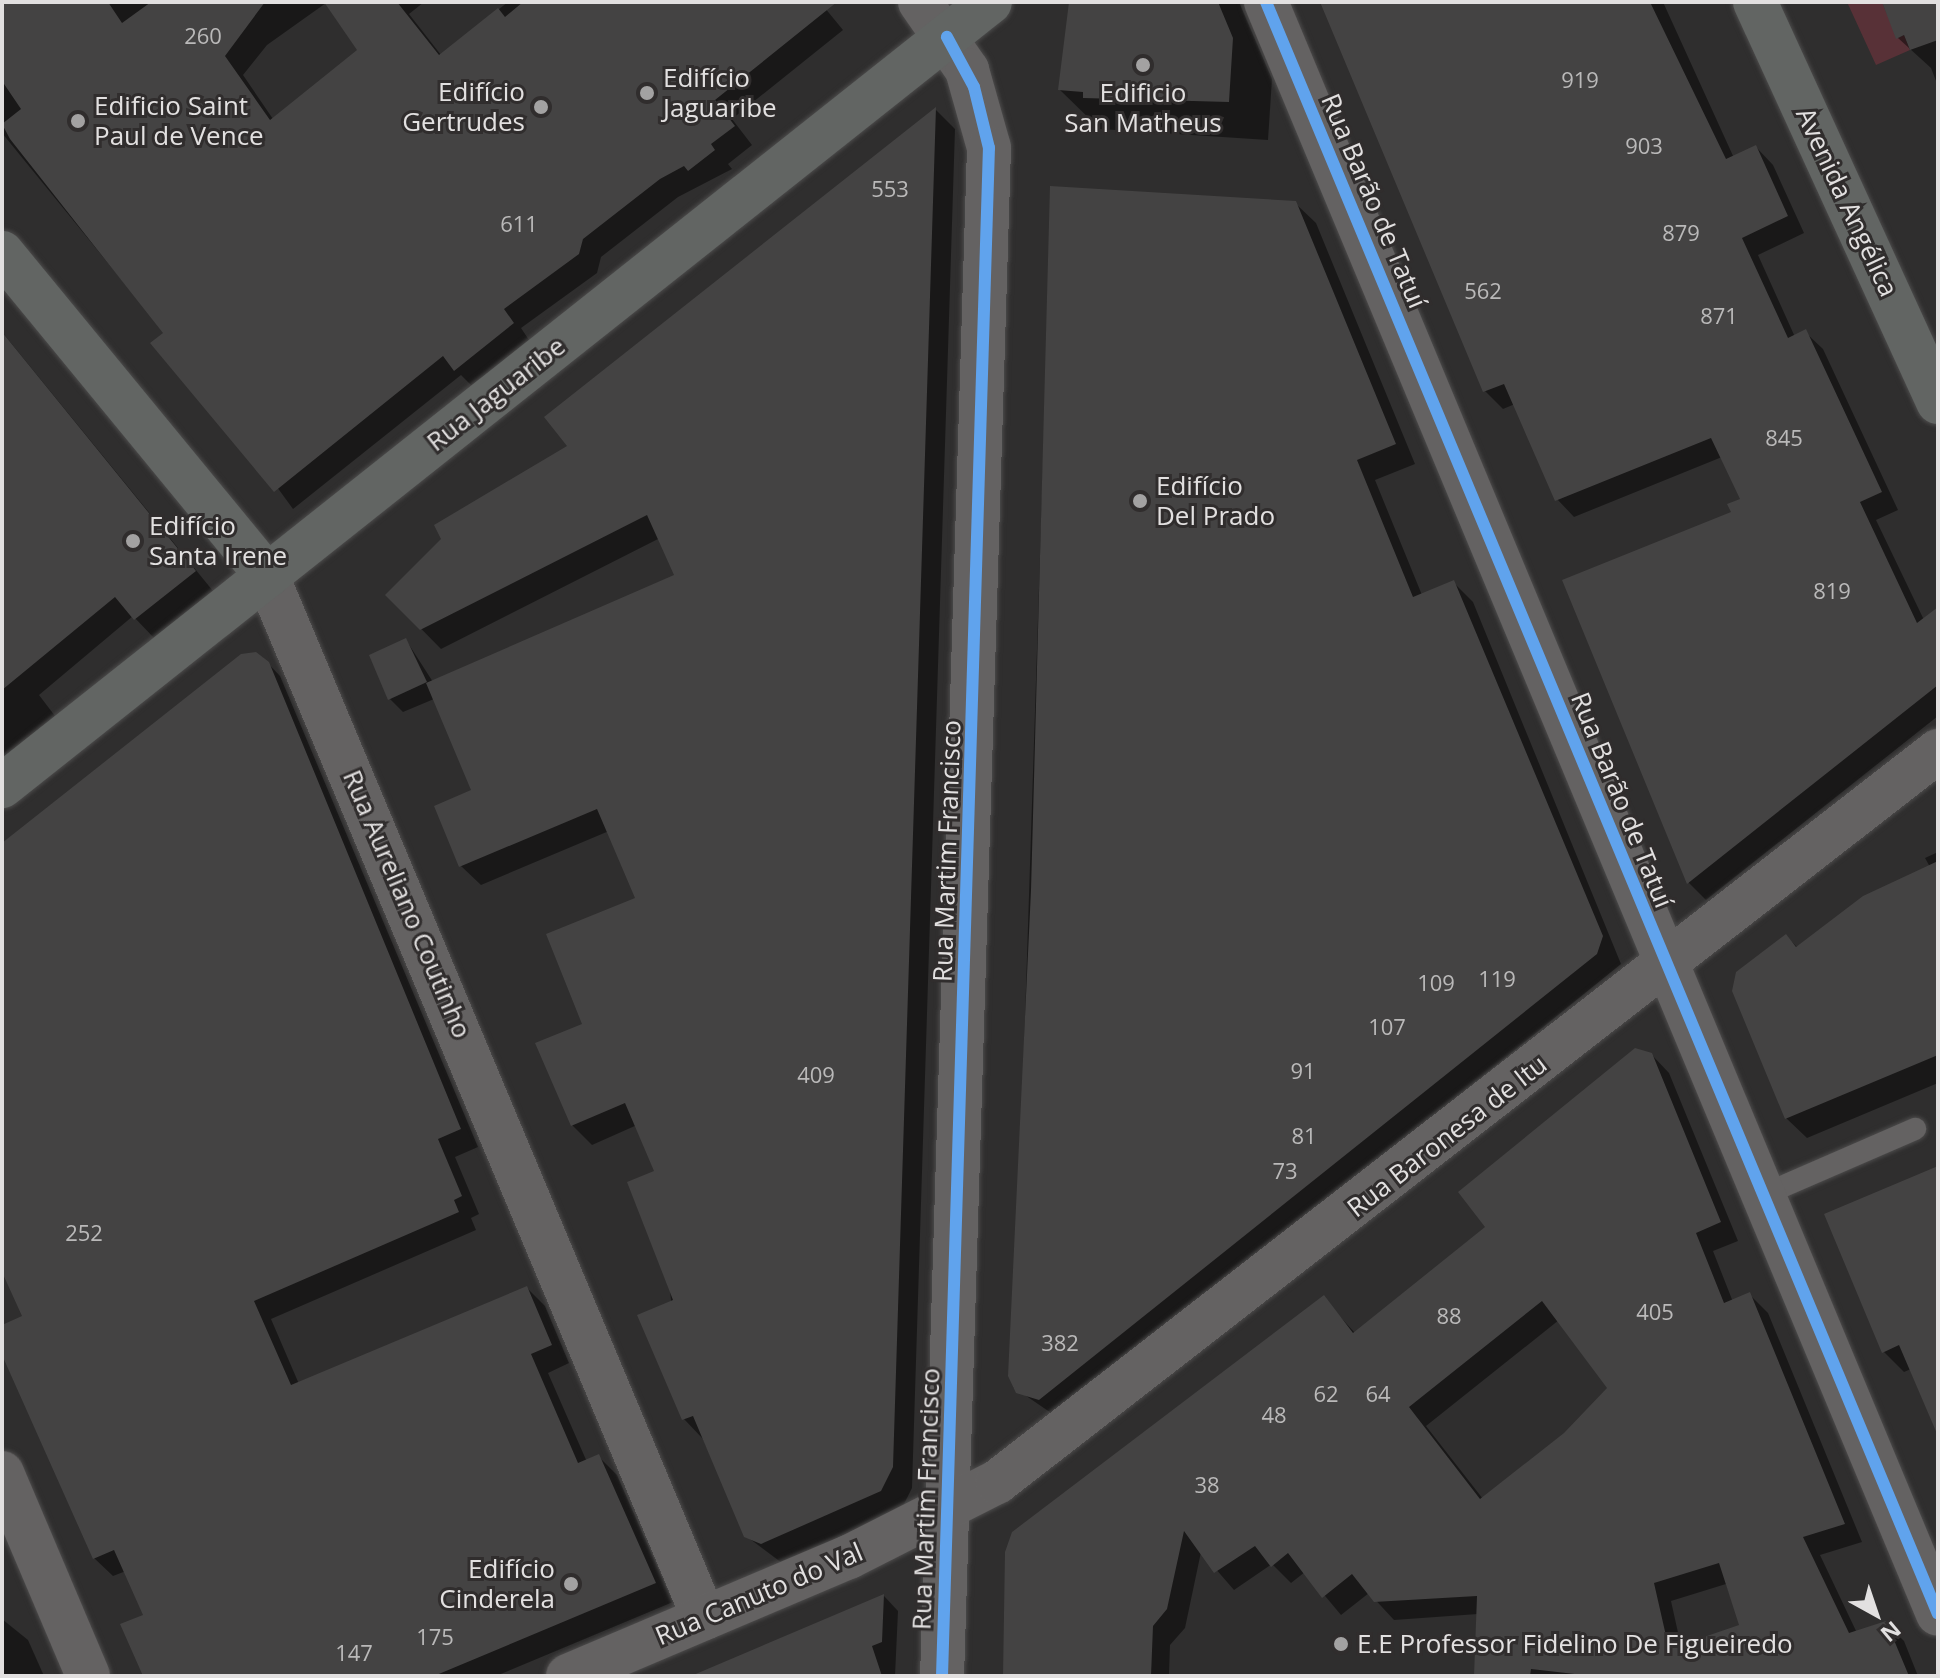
<!DOCTYPE html>
<meta charset="utf-8">
<style>
body{margin:0}
#map{position:relative;width:1940px;height:1678px;overflow:hidden;background:#2f2e2e;font-family:"Open Sans",sans-serif}
div>[style]{position:absolute}
[style*='--x']{left:calc(var(--x)*1px);top:calc(var(--y)*1px);width:calc(var(--w)*1px);rotate:calc(var(--a)*1deg)}
.green>*{inset:0;background:#583137}
.shadow>*{inset:0;background:#0007}
.building>*{inset:0;background:#444343}
.roads{filter:drop-shadow(0 0 2px #4c4b4b) drop-shadow(0 0 2px #4c4b4b)}
.lane>*{height:22px;margin:-11px;padding:0 11px;transform-origin:11px;border-radius:11px;background:#646262}
.street>*{height:44px;margin:-22px;padding:0 22px;transform-origin:22px;border-radius:22px;background:#646262}
.secondary>*{height:44px;margin:-22px;padding:0 22px;transform-origin:22px;border-radius:22px;background:#626563}
.cycleway>*{height:12px;margin:-6px;padding:0 6px;transform-origin:6px;border-radius:6px;background:#60a3ed}
.dots>*{width:22px;height:22px;translate:-50% -50%;box-sizing:border-box;border:4px solid #302d2d;border-radius:50%}
span{translate:-50% -50%;white-space:nowrap;text-align:center;line-height:1.15;-webkit-text-stroke:6px #302d2d;paint-order:stroke}
.number-label{font-size:22px;color:#bab9b9}
.number-label span{-webkit-text-stroke-width:0}
.poi-label{font-size:26px;color:#e2e0e0}
.left{translate:0 -50%;text-align:left}
.right{translate:-100% -50%;text-align:right}
.street-label{font-size:26px;color:#e2e0e0}
.frame{position:absolute;inset:0;border:4px solid #e2e0e0;pointer-events:none}
.north{position:absolute;left:1836px;top:1574px;width:80px;height:80px;-webkit-text-stroke:6px #302d2d;paint-order:stroke;rotate:140deg;font-size:22px;font-weight:700;line-height:32px;text-align:center;color:#e2e0e0}
.north::after{content:'';display:block;margin:auto;width:28px;height:36px;background:#e2e0e0;clip-path:polygon(50% 0,100% 100%,50% 72%,0 100%)}
</style>
<div id="map">
<div class="green">
<div style="clip-path:polygon(1847px 2px,1882px 2px,1897px 38px,1904px 35px,1910px 50px,1876px 65px)"></div>
</div>
<div class="shadow">
<div style="clip-path:polygon(evenodd,2px 2px,424px 2px,409px 14px,441px 55px,508px 2px,820px 2px,843px 30px,732px 119px,752px 145px,728px 164px,732px 169px,678px 197px,601px 257px,597px 273px,521px 328px,531px 343px,474px 388px,461px 375px,293px 509px,165px 333px,2px 133px,2px 2px,326px 3px,360px 51px,273px 119px,243px 75px,267px 45px,326px 3px)"></div>
<div style="clip-path:polygon(1073px 2px,1239px 2px,1272px 79px,1268px 140px,1100px 129px,1060px 90px)"></div>
<div style="clip-path:polygon(1322px 2px,1663px 2px,1734px 158px,1756px 147px,1773px 165px,1804px 233px,1758px 255px,1795px 337px,1805px 332px,1823px 349px,1898px 510px,1876px 520px,1924px 620px,1938px 628px,1938px 716px,1706px 900px,1689px 883px,1734px 513px,1742px 500px,1722px 457px,1574px 517px,1557px 499px,1515px 404px,1503px 409px,1485px 391px)"></div>
<div style="clip-path:polygon(1884px 2px,1938px 2px,1938px 86px,1931px 68px,1898px 38px)"></div>
<div style="clip-path:polygon(936px 110px,955px 129px,912px 1488px,901px 1510px,782px 1563px,746px 1536px,703px 1439px,684px 1419px,657px 1172px,637px 1125px,592px 1145px,572px 1125px,585px 1025px,637px 899px,609px 831px,481px 885px,461px 866px,474px 791px,434px 699px,403px 712px,389px 698px,406px 640px,433px 682px,677px 576px,660px 538px,441px 649px,388px 595px,570px 447px,547px 418px)"></div>
<div style="clip-path:polygon(1052px 188px,1295px 203px,1316px 223px,1415px 464px,1375px 480px,1422px 595px,1453px 582px,1473px 602px,1621px 964px,1060px 1419px,1013px 1387px)"></div>
<div style="clip-path:polygon(2px 332px,213px 591px,154px 638px,133px 616px,39px 695px,55px 716px,2px 758px)"></div>
<div style="clip-path:polygon(262px 657px,280px 676px,478px 1147px,455px 1157px,479px 1214px,471px 1218px,476px 1230px,271px 1319px,299px 1384px,527px 1288px,545px 1306px,569px 1363px,548px 1373px,587px 1462px,599px 1457px,617px 1475px,673px 1602px,496px 1676px,145px 1676px,145px 1616px,126px 1571px,113px 1576px,94px 1558px,2px 1350px,2px 1327px,25px 1317px,2px 1267px,2px 882px)"></div>
<div style="clip-path:polygon(1938px 852px,1938px 1083px,1807px 1138px,1786px 1118px,1786px 936px,1798px 948px,1930px 867px,1925px 858px)"></div>
<div style="clip-path:polygon(evenodd,1651px 1054px,1669px 1073px,1738px 1241px,1713px 1251px,1733px 1302px,1750px 1295px,1768px 1313px,1862px 1542px,1820px 1555px,1857px 1633px,1886px 1623px,1904px 1641px,1918px 1676px,1476px 1676px,1478px 1614px,1394px 1620px,1369px 1593px,1341px 1615px,1305px 1572px,1291px 1583px,1272px 1564px,1234px 1590px,1201px 1552px,1185px 1628px,1170px 1645px,1169px 1674px,1204px 1676px,1004px 1676px,1323px 1298px,1355px 1333px,1488px 1227px,1651px 1054px,1559px 1320px,1610px 1388px,1566px 1435px,1483px 1499px,1426px 1426px,1559px 1320px,1651px 1054px,1726px 1584px,1741px 1627px,1681px 1646px,1671px 1601px,1726px 1584px)"></div>
<div style="clip-path:polygon(1938px 1168px,1938px 1431px,1911px 1369px,1904px 1372px,1883px 1351px)"></div>
<div style="clip-path:polygon(884px 1596px,898px 1611px,895px 1676px,696px 1676px)"></div>
<div style="clip-path:polygon(2px 1619px,28px 1640px,44px 1676px,2px 1676px)"></div>
</div>
<div class="building">
<div style="clip-path:polygon(2px 2px,108px 2px,122px 23px,151px 2px,265px 2px,225px 56px,270px 120px,357px 50px,324px 2px,397px 2px,439px 55px,498px 8px,505px 17px,523px 2px,837px 2px,715px 100px,735px 126px,711px 144px,715px 150px,688px 171px,684px 166px,660px 179px,583px 239px,579px 254px,504px 309px,514px 323px,454px 371px,443px 356px,274px 492px,150px 343px,163px 333px,10px 139px,2px 124px,21px 109px,2px 81px)"></div>
<div style="clip-path:polygon(1069px 2px,1218px 2px,1233px 38px,1229px 102px,1083px 98px,1083px 92px,1058px 90px)"></div>
<div style="clip-path:polygon(1320px 2px,1650px 2px,1726px 159px,1756px 145px,1788px 216px,1742px 238px,1788px 338px,1806px 329px,1882px 492px,1860px 502px,1917px 623px,1938px 607px,1938px 685px,1687px 884px,1562px 580px,1731px 512px,1727px 504px,1740px 499px,1711px 438px,1555px 501px,1504px 384px,1483px 392px)"></div>
<div style="clip-path:polygon(1882px 2px,1938px 2px,1938px 40px,1910px 50px,1904px 35px,1896px 39px)"></div>
<div style="clip-path:polygon(936px 107px,893px 1467px,881px 1491px,761px 1544px,744px 1537px,693px 1416px,682px 1420px,637px 1315px,673px 1300px,627px 1182px,654px 1171px,625px 1103px,571px 1126px,535px 1043px,582px 1024px,546px 934px,635px 898px,597px 809px,459px 867px,434px 806px,471px 790px,426px 683px,674px 575px,647px 515px,420px 630px,385px 595px,441px 539px,434px 525px,567px 446px,544px 417px)"></div>
<div style="clip-path:polygon(1050px 186px,1296px 201px,1396px 444px,1357px 460px,1413px 597px,1454px 580px,1603px 936px,1597px 954px,1039px 1400px,1016px 1393px,1008px 1376px,1031px 890px)"></div>
<div style="clip-path:polygon(2px 332px,196px 571px,134px 620px,115px 597px,2px 690px)"></div>
<div style="clip-path:polygon(406px 638px,427px 682px,388px 700px,369px 655px)"></div>
<div style="clip-path:polygon(256px 652px,269px 662px,461px 1129px,438px 1139px,462px 1196px,454px 1200px,459px 1212px,254px 1301px,291px 1385px,527px 1286px,552px 1345px,531px 1354px,578px 1463px,599px 1454px,656px 1583px,434px 1676px,143px 1676px,120px 1624px,143px 1615px,114px 1550px,93px 1559px,2px 1355px,2px 1325px,22px 1316px,2px 1272px,2px 843px,241px 654px)"></div>
<div style="clip-path:polygon(1938px 861px,1938px 1055px,1785px 1119px,1732px 991px,1736px 972px,1786px 934px,1796px 947px,1863px 896px)"></div>
<div style="clip-path:polygon(evenodd,1635px 1048px,1652px 1053px,1721px 1222px,1696px 1233px,1724px 1303px,1750px 1292px,1845px 1524px,1803px 1537px,1849px 1633px,1886px 1621px,1909px 1676px,1592px 1676px,1531px 1669px,1530px 1676px,1474px 1676px,1477px 1596px,1374px 1602px,1352px 1574px,1322px 1598px,1288px 1553px,1271px 1567px,1255px 1546px,1214px 1573px,1184px 1531px,1167px 1609px,1153px 1626px,1151px 1676px,1003px 1676px,1005px 1552px,1012px 1532px,1324px 1295px,1353px 1333px,1485px 1227px,1458px 1192px,1635px 1048px,1542px 1301px,1607px 1388px,1564px 1433px,1480px 1499px,1409px 1407px,1542px 1301px,1635px 1048px,1719px 1563px,1739px 1625px,1669px 1649px,1654px 1583px,1719px 1563px)"></div>
<div style="clip-path:polygon(1938px 1166px,1938px 1436px,1899px 1345px,1882px 1353px,1824px 1214px)"></div>
<div style="clip-path:polygon(884px 1594px,882px 1642px,872px 1646px,882px 1676px,691px 1676px)"></div>
</div>
<div class="roads">
<div class="lane">
<div style="--x:1763;--y:1195;--w:166;--a:-23.5"></div>
</div>
<div class="street">
<div style="--x:920;--y:2;--w:83;--a:55.3"></div>
<div style="--x:967;--y:70;--w:81;--a:74.2"></div>
<div style="--x:989;--y:148;--w:1529;--a:91.76"></div>
<div style="--x:1266;--y:2;--w:1746;--a:67.37"></div>
<div style="--x:267;--y:576;--w:1130;--a:67.25"></div>
<div style="--x:2;--y:1473;--w:220;--a:67"></div>
<div style="--x:568;--y:1676;--w:305;--a:-23"></div>
<div style="--x:849;--y:1557;--w:166;--a:-26.9"></div>
<div style="--x:997;--y:1482;--w:1192;--a:-37.84"></div>
</div>
<div class="secondary">
<div style="--x:1755;--y:2;--w:440;--a:65.4"></div>
<div style="--x:2;--y:253;--w:418;--a:50.6"></div>
<div style="--x:2;--y:786;--w:1261;--a:-38.43"></div>
</div>
</div>
<div class="cycleway">
<div style="--x:1266;--y:2;--w:1746;--a:67.37"></div>
<div style="--x:942;--y:1676;--w:1529;--a:-88.24"></div>
<div style="--x:989;--y:148;--w:63;--a:-103.8"></div>
<div style="--x:974;--y:87;--w:57;--a:-118.4"></div>
</div>
<div class="dots">
<div style="left:1143px;top:65px;background:#a3a2a2"></div>
<div style="left:647px;top:93px;background:#a3a2a2"></div>
<div style="left:541px;top:107px;background:#a3a2a2"></div>
<div style="left:78px;top:121px;background:#a3a2a2"></div>
<div style="left:1140px;top:501px;background:#a3a2a2"></div>
<div style="left:133px;top:541px;background:#a3a2a2"></div>
<div style="left:571px;top:1584px;background:#a3a2a2"></div>
<div style="left:1341px;top:1644px;background:#a3a2a2"></div>
</div>
<div class="number-label">
<span style="left:203px;top:36px">260</span>
<span style="left:1580px;top:80px">919</span>
<span style="left:1644px;top:146px">903</span>
<span style="left:890px;top:189px">553</span>
<span style="left:519px;top:224px">611</span>
<span style="left:1681px;top:233px">879</span>
<span style="left:1483px;top:291px">562</span>
<span style="left:1719px;top:316px">871</span>
<span style="left:1784px;top:438px">845</span>
<span style="left:1832px;top:591px">819</span>
<span style="left:1497px;top:979px">119</span>
<span style="left:1436px;top:983px">109</span>
<span style="left:1387px;top:1027px">107</span>
<span style="left:1303px;top:1071px">91</span>
<span style="left:816px;top:1075px">409</span>
<span style="left:1304px;top:1136px">81</span>
<span style="left:1285px;top:1171px">73</span>
<span style="left:84px;top:1233px">252</span>
<span style="left:1655px;top:1312px">405</span>
<span style="left:1449px;top:1316px">88</span>
<span style="left:1060px;top:1343px">382</span>
<span style="left:1326px;top:1394px">62</span>
<span style="left:1378px;top:1394px">64</span>
<span style="left:1274px;top:1415px">48</span>
<span style="left:1207px;top:1485px">38</span>
<span style="left:435px;top:1637px">175</span>
<span style="left:354px;top:1653px">147</span>
</div>
<div class="poi-label">
<span class="left" style="left:663px;top:93px">Edifício<br>Jaguaribe</span>
<span class="right" style="left:525px;top:107px">Edifício<br>Gertrudes</span>
<span style="left:1143px;top:108px">Edificio<br>San Matheus</span>
<span class="left" style="left:94px;top:121px">Edificio Saint<br>Paul de Vence</span>
<span class="left" style="left:1156px;top:501px">Edifício<br>Del Prado</span>
<span class="left" style="left:149px;top:541px">Edifício<br>Santa Irene</span>
<span class="right" style="left:555px;top:1584px">Edifício<br>Cinderela</span>
<span class="left" style="left:1357px;top:1644px">E.E Professor Fidelino De Figueiredo</span>
</div>
<div class="street-label">
<span style="left:1374px;top:201px;rotate:67deg">Rua Barão de Tatuí</span>
<span style="left:1847px;top:202px;rotate:65deg">Avenida Angélica</span>
<span style="left:496px;top:394px;rotate:-38deg">Rua Jaguaribe</span>
<span style="left:1622px;top:800px;rotate:68deg">Rua Barão de Tatuí</span>
<span style="left:947px;top:851px;rotate:-88deg">Rua Martim Francisco</span>
<span style="left:407px;top:904px;rotate:67deg">Rua Aureliano Coutinho</span>
<span style="left:1447px;top:1136px;rotate:-38deg">Rua Baronesa de Itu</span>
<span style="left:926px;top:1499px;rotate:-88deg">Rua Martim Francisco</span>
<span style="left:759px;top:1594px;rotate:-23deg">Rua Canuto do Val</span>
</div>
<div class="frame"></div>
<div class="north">N</div>
</div>
